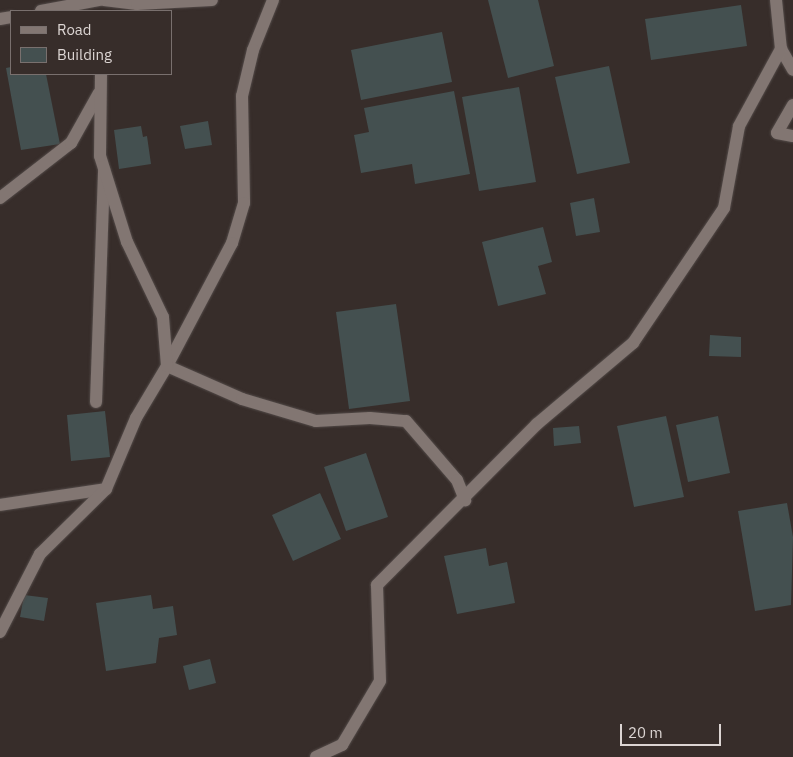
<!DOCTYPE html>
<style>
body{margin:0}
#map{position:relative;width:793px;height:757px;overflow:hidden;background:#372d2a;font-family:"IBM Plex Sans",sans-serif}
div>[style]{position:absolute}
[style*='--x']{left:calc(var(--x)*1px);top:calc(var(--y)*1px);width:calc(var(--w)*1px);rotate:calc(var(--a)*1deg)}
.building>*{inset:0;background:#445050}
.roads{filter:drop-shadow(0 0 1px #534b49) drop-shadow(0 0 1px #534b49)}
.lane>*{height:12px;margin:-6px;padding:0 6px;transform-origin:6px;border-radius:6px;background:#827672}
.street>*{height:12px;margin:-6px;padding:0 6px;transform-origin:6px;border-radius:6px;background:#827672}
span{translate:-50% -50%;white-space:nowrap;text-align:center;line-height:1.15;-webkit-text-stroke:4.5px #372d2a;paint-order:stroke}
.legend{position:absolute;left:10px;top:10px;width:162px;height:65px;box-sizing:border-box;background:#372d2a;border:1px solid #79706e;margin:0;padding:6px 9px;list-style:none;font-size:15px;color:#dcd5d3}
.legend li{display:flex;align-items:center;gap:10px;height:25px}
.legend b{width:25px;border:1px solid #79706e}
.scale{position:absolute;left:620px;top:724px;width:101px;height:22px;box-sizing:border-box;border:2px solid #dcd5d3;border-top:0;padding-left:6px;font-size:15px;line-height:18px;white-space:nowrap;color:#dcd5d3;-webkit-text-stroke:4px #372d2a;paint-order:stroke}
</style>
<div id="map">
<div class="building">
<div style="clip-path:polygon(488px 0,538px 0,554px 66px,508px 78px)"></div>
<div style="clip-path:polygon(741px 5px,747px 46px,651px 60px,645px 19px)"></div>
<div style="clip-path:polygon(442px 32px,452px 82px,361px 100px,351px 50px)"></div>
<div style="clip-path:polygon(609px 66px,630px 163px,577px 174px,555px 77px)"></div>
<div style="clip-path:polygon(11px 67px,11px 74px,46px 74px,60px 144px,21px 150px,6px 68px)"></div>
<div style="clip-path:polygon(519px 87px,536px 182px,479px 191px,462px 97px)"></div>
<div style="clip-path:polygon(454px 91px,470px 174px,415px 184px,412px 164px,361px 173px,354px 135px,369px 132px,364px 108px)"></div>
<div style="clip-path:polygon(208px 121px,212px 145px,185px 149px,180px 126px)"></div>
<div style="clip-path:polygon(141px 126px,143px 137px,147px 136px,151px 164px,119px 169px,114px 130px)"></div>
<div style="clip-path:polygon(594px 198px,600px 232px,576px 236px,570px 203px)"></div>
<div style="clip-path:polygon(543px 227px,552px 262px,538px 266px,546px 294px,498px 306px,482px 242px)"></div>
<div style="clip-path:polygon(396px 304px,410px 401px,349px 409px,336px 312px)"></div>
<div style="clip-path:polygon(710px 335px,741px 337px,741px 357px,709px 356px)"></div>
<div style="clip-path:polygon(105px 411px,110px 457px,71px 461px,67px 415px)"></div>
<div style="clip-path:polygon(666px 416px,684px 497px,634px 507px,617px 426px)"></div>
<div style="clip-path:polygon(718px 416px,730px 473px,688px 482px,676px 425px)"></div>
<div style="clip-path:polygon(579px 426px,581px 443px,554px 446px,553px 428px)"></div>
<div style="clip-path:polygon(366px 453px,388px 517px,346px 531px,324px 467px)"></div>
<div style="clip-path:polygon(320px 493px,341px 539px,293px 561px,272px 515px)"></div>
<div style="clip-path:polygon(787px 503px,793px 537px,791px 605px,755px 611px,738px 511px)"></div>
<div style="clip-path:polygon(486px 548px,489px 566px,507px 562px,515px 603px,457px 614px,444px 556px)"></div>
<div style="clip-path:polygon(24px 595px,48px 598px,44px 621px,20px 617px)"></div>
<div style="clip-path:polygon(151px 595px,153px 609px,173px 606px,177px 635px,159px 638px,156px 663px,106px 671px,96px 603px)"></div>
<div style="clip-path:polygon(210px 659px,216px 683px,189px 690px,183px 666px)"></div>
</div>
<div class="roads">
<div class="lane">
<div style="--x:96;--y:402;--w:232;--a:-88"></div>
</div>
<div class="street">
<div style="--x:104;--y:0;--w:33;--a:7"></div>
<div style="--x:137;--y:4;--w:75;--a:-3.1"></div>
<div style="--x:273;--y:0;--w:54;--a:111.8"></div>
<div style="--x:253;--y:50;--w:47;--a:103.4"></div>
<div style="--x:242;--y:96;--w:107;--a:88.9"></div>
<div style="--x:244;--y:203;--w:42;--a:106.7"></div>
<div style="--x:232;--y:243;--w:139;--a:117.9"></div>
<div style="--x:167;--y:366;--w:82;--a:23.7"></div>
<div style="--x:242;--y:399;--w:77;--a:16.6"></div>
<div style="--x:316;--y:421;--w:54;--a:-3.2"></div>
<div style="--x:370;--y:418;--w:36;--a:5"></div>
<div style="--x:406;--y:421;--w:78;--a:49.2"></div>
<div style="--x:457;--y:480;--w:22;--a:68"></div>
<div style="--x:776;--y:0;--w:49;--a:84.2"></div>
<div style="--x:781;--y:49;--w:24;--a:60"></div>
<div style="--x:41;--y:11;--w:60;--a:-10.6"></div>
<div style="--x:0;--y:19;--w:11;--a:-10"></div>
<div style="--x:793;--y:105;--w:32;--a:120"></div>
<div style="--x:777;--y:133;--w:16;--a:11"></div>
<div style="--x:0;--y:198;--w:90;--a:-37.8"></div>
<div style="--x:71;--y:143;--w:57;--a:-60.8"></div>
<div style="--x:0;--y:505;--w:107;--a:-8.6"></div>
<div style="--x:0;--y:632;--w:88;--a:-62.9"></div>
<div style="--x:40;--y:554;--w:93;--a:-44.6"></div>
<div style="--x:106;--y:489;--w:77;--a:-67.1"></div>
<div style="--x:136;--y:418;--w:61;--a:-59.2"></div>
<div style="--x:167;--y:366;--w:49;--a:-94.7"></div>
<div style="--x:163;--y:317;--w:83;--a:-115.6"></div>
<div style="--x:127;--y:242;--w:90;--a:-107.4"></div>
<div style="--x:100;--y:156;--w:82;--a:-89.3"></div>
<div style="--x:316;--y:757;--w:29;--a:-25"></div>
<div style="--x:342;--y:745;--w:74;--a:-59.3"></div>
<div style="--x:380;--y:681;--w:96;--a:-91.8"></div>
<div style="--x:377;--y:585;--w:227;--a:-45.2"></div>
<div style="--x:537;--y:424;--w:126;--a:-40.2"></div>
<div style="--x:633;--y:343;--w:163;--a:-56"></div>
<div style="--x:724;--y:208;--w:83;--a:-79.6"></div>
<div style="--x:739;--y:126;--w:88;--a:-61.4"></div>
</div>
</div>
<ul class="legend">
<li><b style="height:6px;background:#827672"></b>Road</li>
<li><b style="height:14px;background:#445050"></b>Building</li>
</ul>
<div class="scale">20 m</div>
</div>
